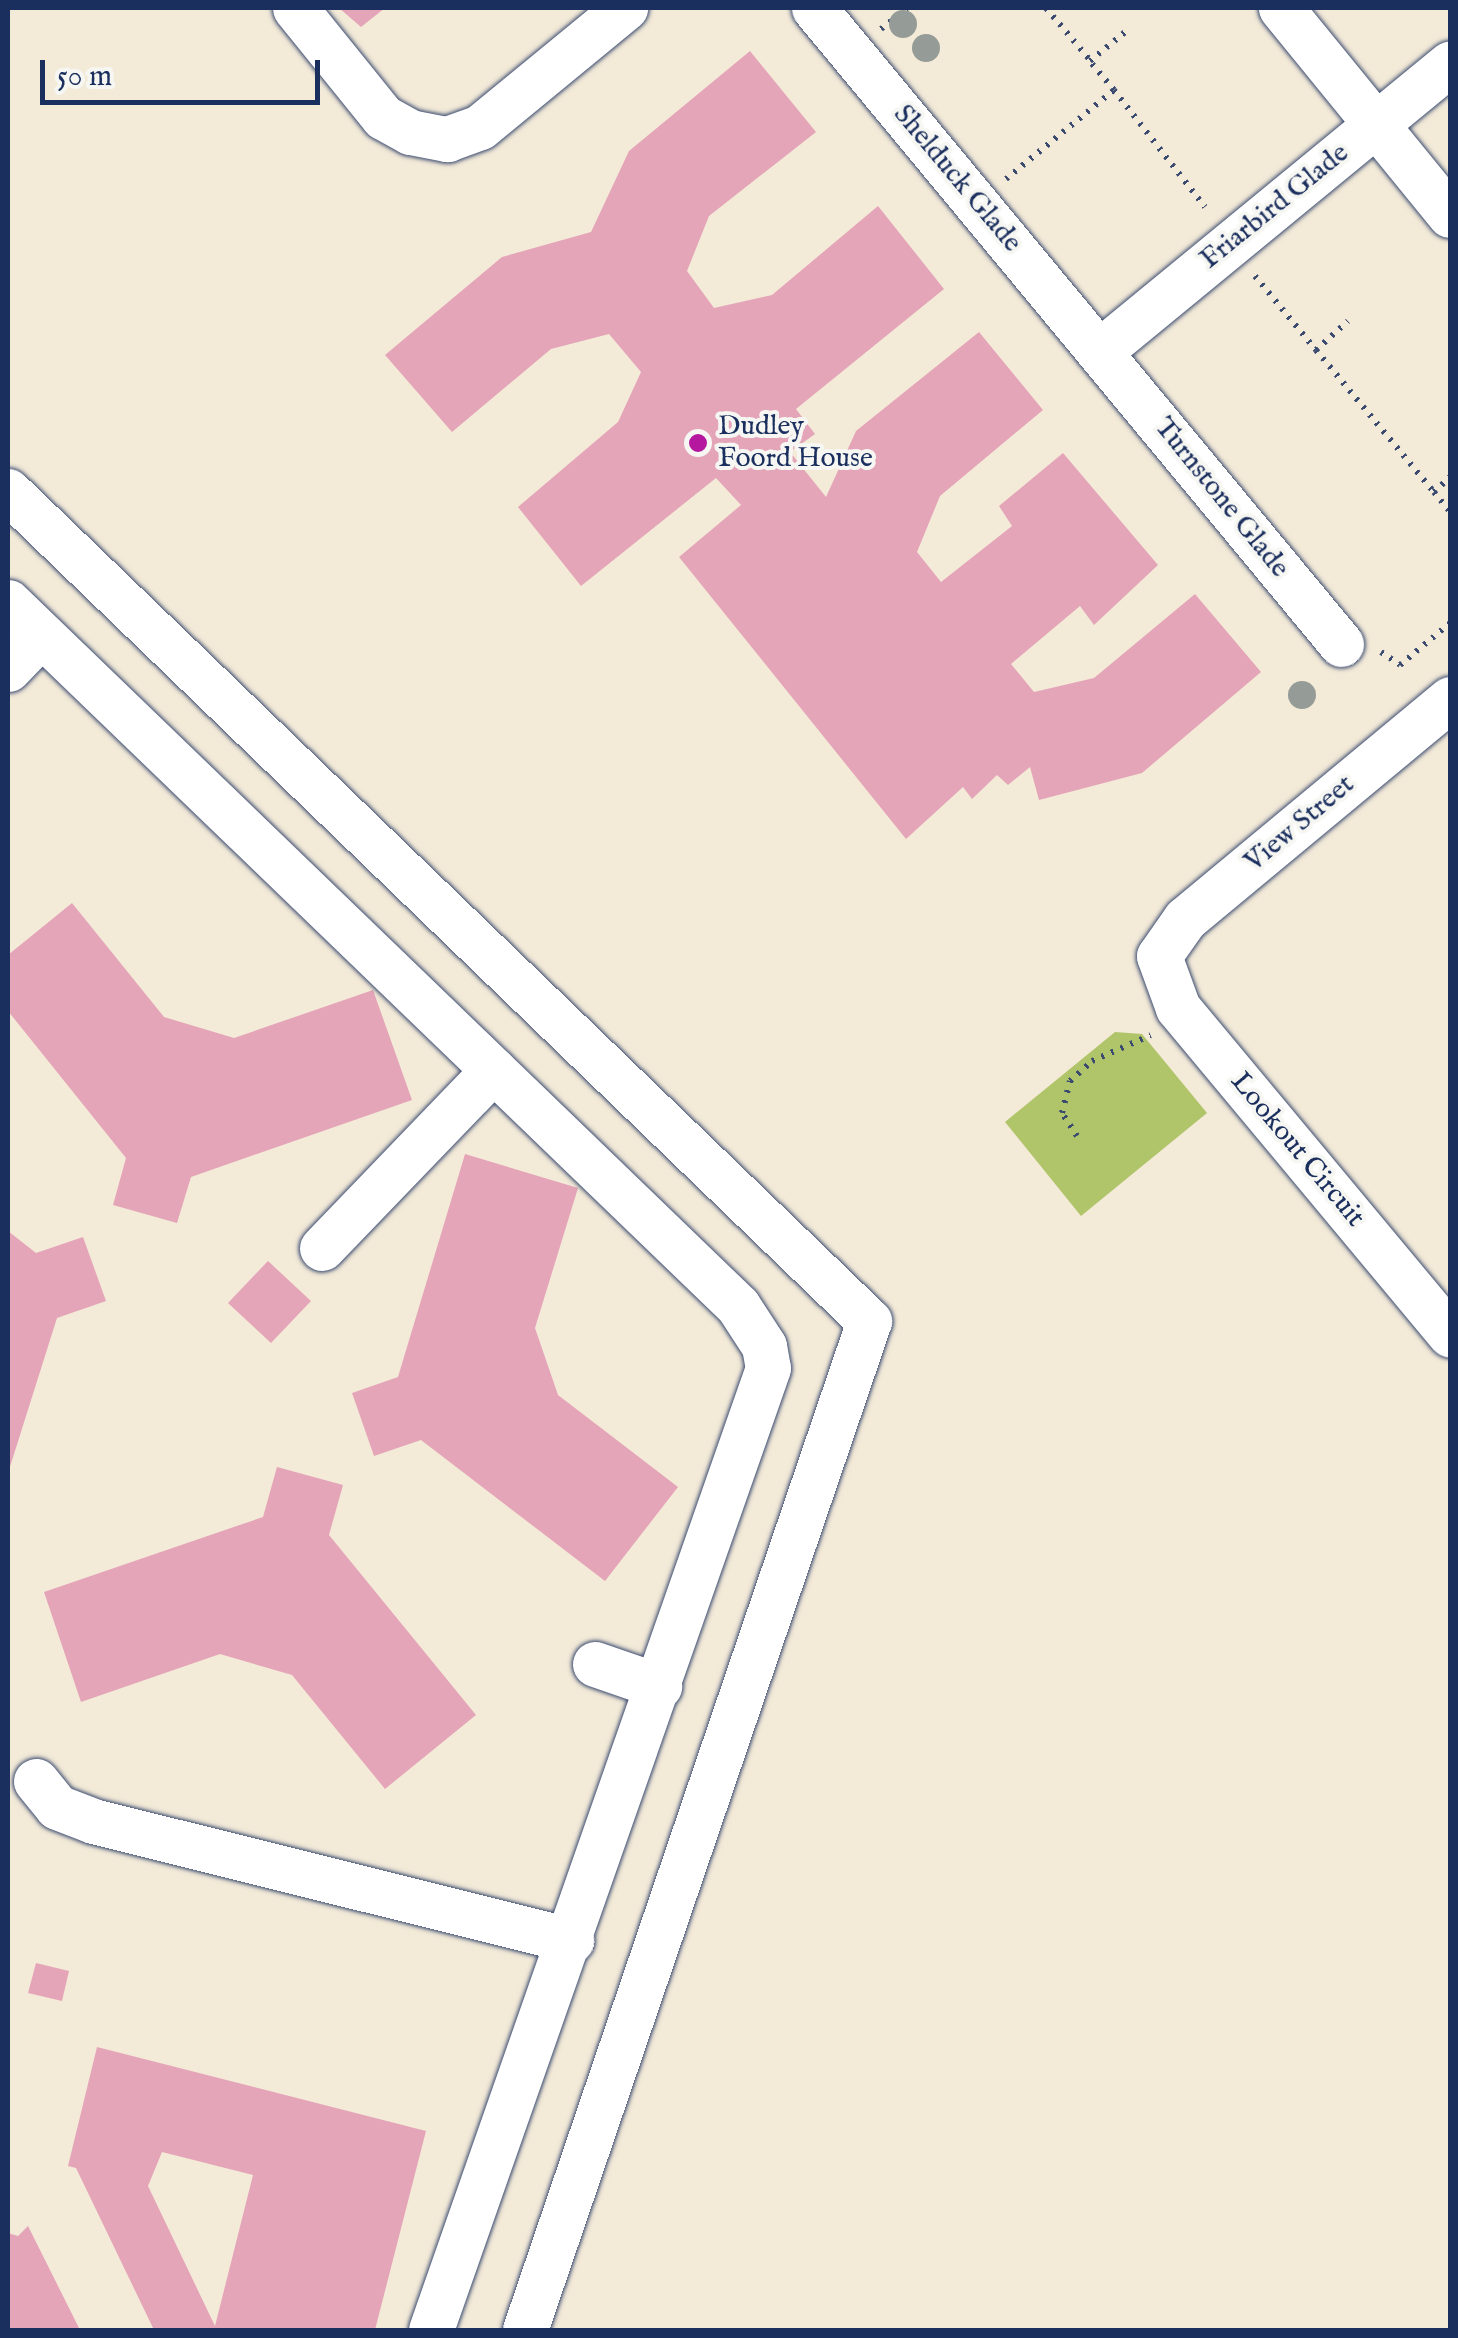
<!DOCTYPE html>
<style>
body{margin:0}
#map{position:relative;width:1458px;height:2338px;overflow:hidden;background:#f3ead8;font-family:"IM FELL English",serif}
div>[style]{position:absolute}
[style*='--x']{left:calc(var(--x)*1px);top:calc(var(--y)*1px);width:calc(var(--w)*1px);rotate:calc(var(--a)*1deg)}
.green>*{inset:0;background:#b0c469}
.building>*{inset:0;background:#e5a5b9}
.path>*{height:6px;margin-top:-3px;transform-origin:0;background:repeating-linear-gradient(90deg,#3b4b70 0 2.5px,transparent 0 10.5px)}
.roads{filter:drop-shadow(0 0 2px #3b4b70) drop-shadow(0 0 2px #3b4b70)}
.minor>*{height:45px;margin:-22.5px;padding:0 22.5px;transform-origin:22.5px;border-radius:22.5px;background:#fff}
.trees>*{width:28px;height:28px;margin:-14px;border-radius:50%;background:#959c97}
.dots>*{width:28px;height:28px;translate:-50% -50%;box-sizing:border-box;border:5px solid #f6f6f2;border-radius:50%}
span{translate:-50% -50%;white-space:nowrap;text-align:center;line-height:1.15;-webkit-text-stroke:8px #f6f6f2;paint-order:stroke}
.street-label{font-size:28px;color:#1b2f5e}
.poi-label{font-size:28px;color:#1b2f5e}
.left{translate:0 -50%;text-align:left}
.frame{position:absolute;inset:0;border:10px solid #1b2f5e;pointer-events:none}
.scale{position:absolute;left:40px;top:60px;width:280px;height:45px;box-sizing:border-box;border:5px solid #1b2f5e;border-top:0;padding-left:12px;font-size:30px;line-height:35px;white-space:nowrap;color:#1b2f5e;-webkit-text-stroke:8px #f6f6f2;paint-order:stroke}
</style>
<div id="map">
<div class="green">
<div style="clip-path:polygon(1115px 1032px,1142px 1034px,1207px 1113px,1081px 1216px,1005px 1122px)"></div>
</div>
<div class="building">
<div style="clip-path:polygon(339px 8px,385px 8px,361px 27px)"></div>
<div style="clip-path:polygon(750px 51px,816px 132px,709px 216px,687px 271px,714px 308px,772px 295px,878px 206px,944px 289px,796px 409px,815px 434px,790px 452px,826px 497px,856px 431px,979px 332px,1043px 410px,940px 496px,917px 552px,941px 582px,1012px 526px,999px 506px,1063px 453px,1158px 565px,1094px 625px,1080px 606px,1011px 664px,1034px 692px,1094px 678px,1195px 594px,1261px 672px,1142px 773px,1039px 800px,1030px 767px,1008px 785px,997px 775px,972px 799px,963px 787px,906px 839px,679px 557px,741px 505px,716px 478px,581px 586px,518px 507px,618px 422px,641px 372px,609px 334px,551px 349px,452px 432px,385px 355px,502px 257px,591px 232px,629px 151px)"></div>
<div style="clip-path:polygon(72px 903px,164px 1017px,234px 1038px,373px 990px,412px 1100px,191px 1177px,177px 1223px,113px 1205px,126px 1158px,8px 1011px,8px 955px)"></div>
<div style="clip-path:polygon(465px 1154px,578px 1188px,535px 1328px,558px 1395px,678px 1487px,605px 1581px,421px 1440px,374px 1456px,352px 1393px,398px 1377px)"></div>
<div style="clip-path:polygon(8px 1231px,36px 1253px,83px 1237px,106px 1301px,57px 1318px,8px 1473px)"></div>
<div style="clip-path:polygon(268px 1261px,311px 1301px,271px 1343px,228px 1303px)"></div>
<div style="clip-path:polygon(277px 1467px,343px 1485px,329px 1535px,476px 1715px,385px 1789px,292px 1675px,220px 1654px,81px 1702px,44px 1592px,263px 1517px)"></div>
<div style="clip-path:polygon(36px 1963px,69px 1971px,62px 2001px,28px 1993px)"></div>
<div style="clip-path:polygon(evenodd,97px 2047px,426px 2131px,375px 2330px,154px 2330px,76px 2168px,68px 2166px,97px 2047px,162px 2152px,253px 2175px,215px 2326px,148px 2186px,162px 2152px)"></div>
<div style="clip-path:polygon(28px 2226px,80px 2330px,8px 2330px,8px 2233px,18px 2236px)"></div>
</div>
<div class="path">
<div style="--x:1046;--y:8;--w:68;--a:49.8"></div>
<div style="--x:881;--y:29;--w:33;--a:-39"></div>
<div style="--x:1114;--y:90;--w:38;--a:-130"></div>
<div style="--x:1090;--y:61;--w:45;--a:-39.6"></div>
<div style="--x:1006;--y:179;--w:140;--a:-39.5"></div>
<div style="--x:1114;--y:90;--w:148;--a:52.1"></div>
<div style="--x:1255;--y:276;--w:96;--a:50.5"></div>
<div style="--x:1316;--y:350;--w:43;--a:-42.2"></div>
<div style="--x:1316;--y:350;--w:185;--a:50.3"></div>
<div style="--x:1434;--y:492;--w:22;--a:-43"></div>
<div style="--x:1434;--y:492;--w:26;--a:51"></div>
<div style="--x:1381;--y:652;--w:23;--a:34"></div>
<div style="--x:1400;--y:665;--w:65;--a:-40"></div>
<div style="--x:1077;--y:1136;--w:27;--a:-123"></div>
<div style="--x:1062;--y:1113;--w:33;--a:-76"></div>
<div style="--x:1070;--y:1081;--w:30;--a:-42"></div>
<div style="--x:1092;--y:1061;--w:64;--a:-23.8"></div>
</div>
<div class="roads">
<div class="minor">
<div style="--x:295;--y:8;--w:140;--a:51.1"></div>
<div style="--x:383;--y:117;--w:31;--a:29"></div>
<div style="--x:410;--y:132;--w:38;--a:11"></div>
<div style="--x:447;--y:139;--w:35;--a:-20"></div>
<div style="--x:480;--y:127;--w:188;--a:-39.4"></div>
<div style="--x:814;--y:8;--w:826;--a:50.35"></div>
<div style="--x:1281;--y:8;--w:267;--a:50.8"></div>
<div style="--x:1100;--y:351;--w:453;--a:-39.4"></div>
<div style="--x:8;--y:491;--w:1196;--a:43.95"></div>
<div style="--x:869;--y:1321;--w:1066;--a:108.83"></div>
<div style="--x:8;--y:602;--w:1014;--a:43.96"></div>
<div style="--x:738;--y:1306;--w:48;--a:57"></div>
<div style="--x:764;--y:1346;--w:22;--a:80"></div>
<div style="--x:768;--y:1368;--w:1019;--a:109.31"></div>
<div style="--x:8;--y:669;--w:47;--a:-45.9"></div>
<div style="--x:1450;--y:699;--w:344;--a:140.3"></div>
<div style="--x:1185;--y:919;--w:45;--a:125.1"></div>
<div style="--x:1159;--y:956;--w:55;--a:69.9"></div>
<div style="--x:1178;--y:1008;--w:425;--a:50.2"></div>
<div style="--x:322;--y:1248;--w:247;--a:-46.1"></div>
<div style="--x:595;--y:1664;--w:68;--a:19"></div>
<div style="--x:36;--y:1781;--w:33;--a:51"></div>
<div style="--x:57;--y:1807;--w:39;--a:21"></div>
<div style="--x:93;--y:1821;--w:493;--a:14"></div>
</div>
</div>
<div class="trees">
<div style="left:903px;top:24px"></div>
<div style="left:926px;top:48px"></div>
<div style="left:1302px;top:695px"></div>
</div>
<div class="dots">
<div style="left:698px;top:443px;background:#b5179e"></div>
</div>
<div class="street-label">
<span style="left:957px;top:179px;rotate:50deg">Shelduck Glade</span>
<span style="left:1275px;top:207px;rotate:-39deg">Friarbird Glade</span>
<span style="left:1221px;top:498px;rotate:51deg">Turnstone Glade</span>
<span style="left:1300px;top:824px;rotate:-40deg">View Street</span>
<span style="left:1297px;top:1150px;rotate:50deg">Lookout Circuit</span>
</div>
<div class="poi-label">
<span class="left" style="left:718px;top:443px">Dudley<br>Foord House</span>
</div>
<div class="frame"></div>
<div class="scale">50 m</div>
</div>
